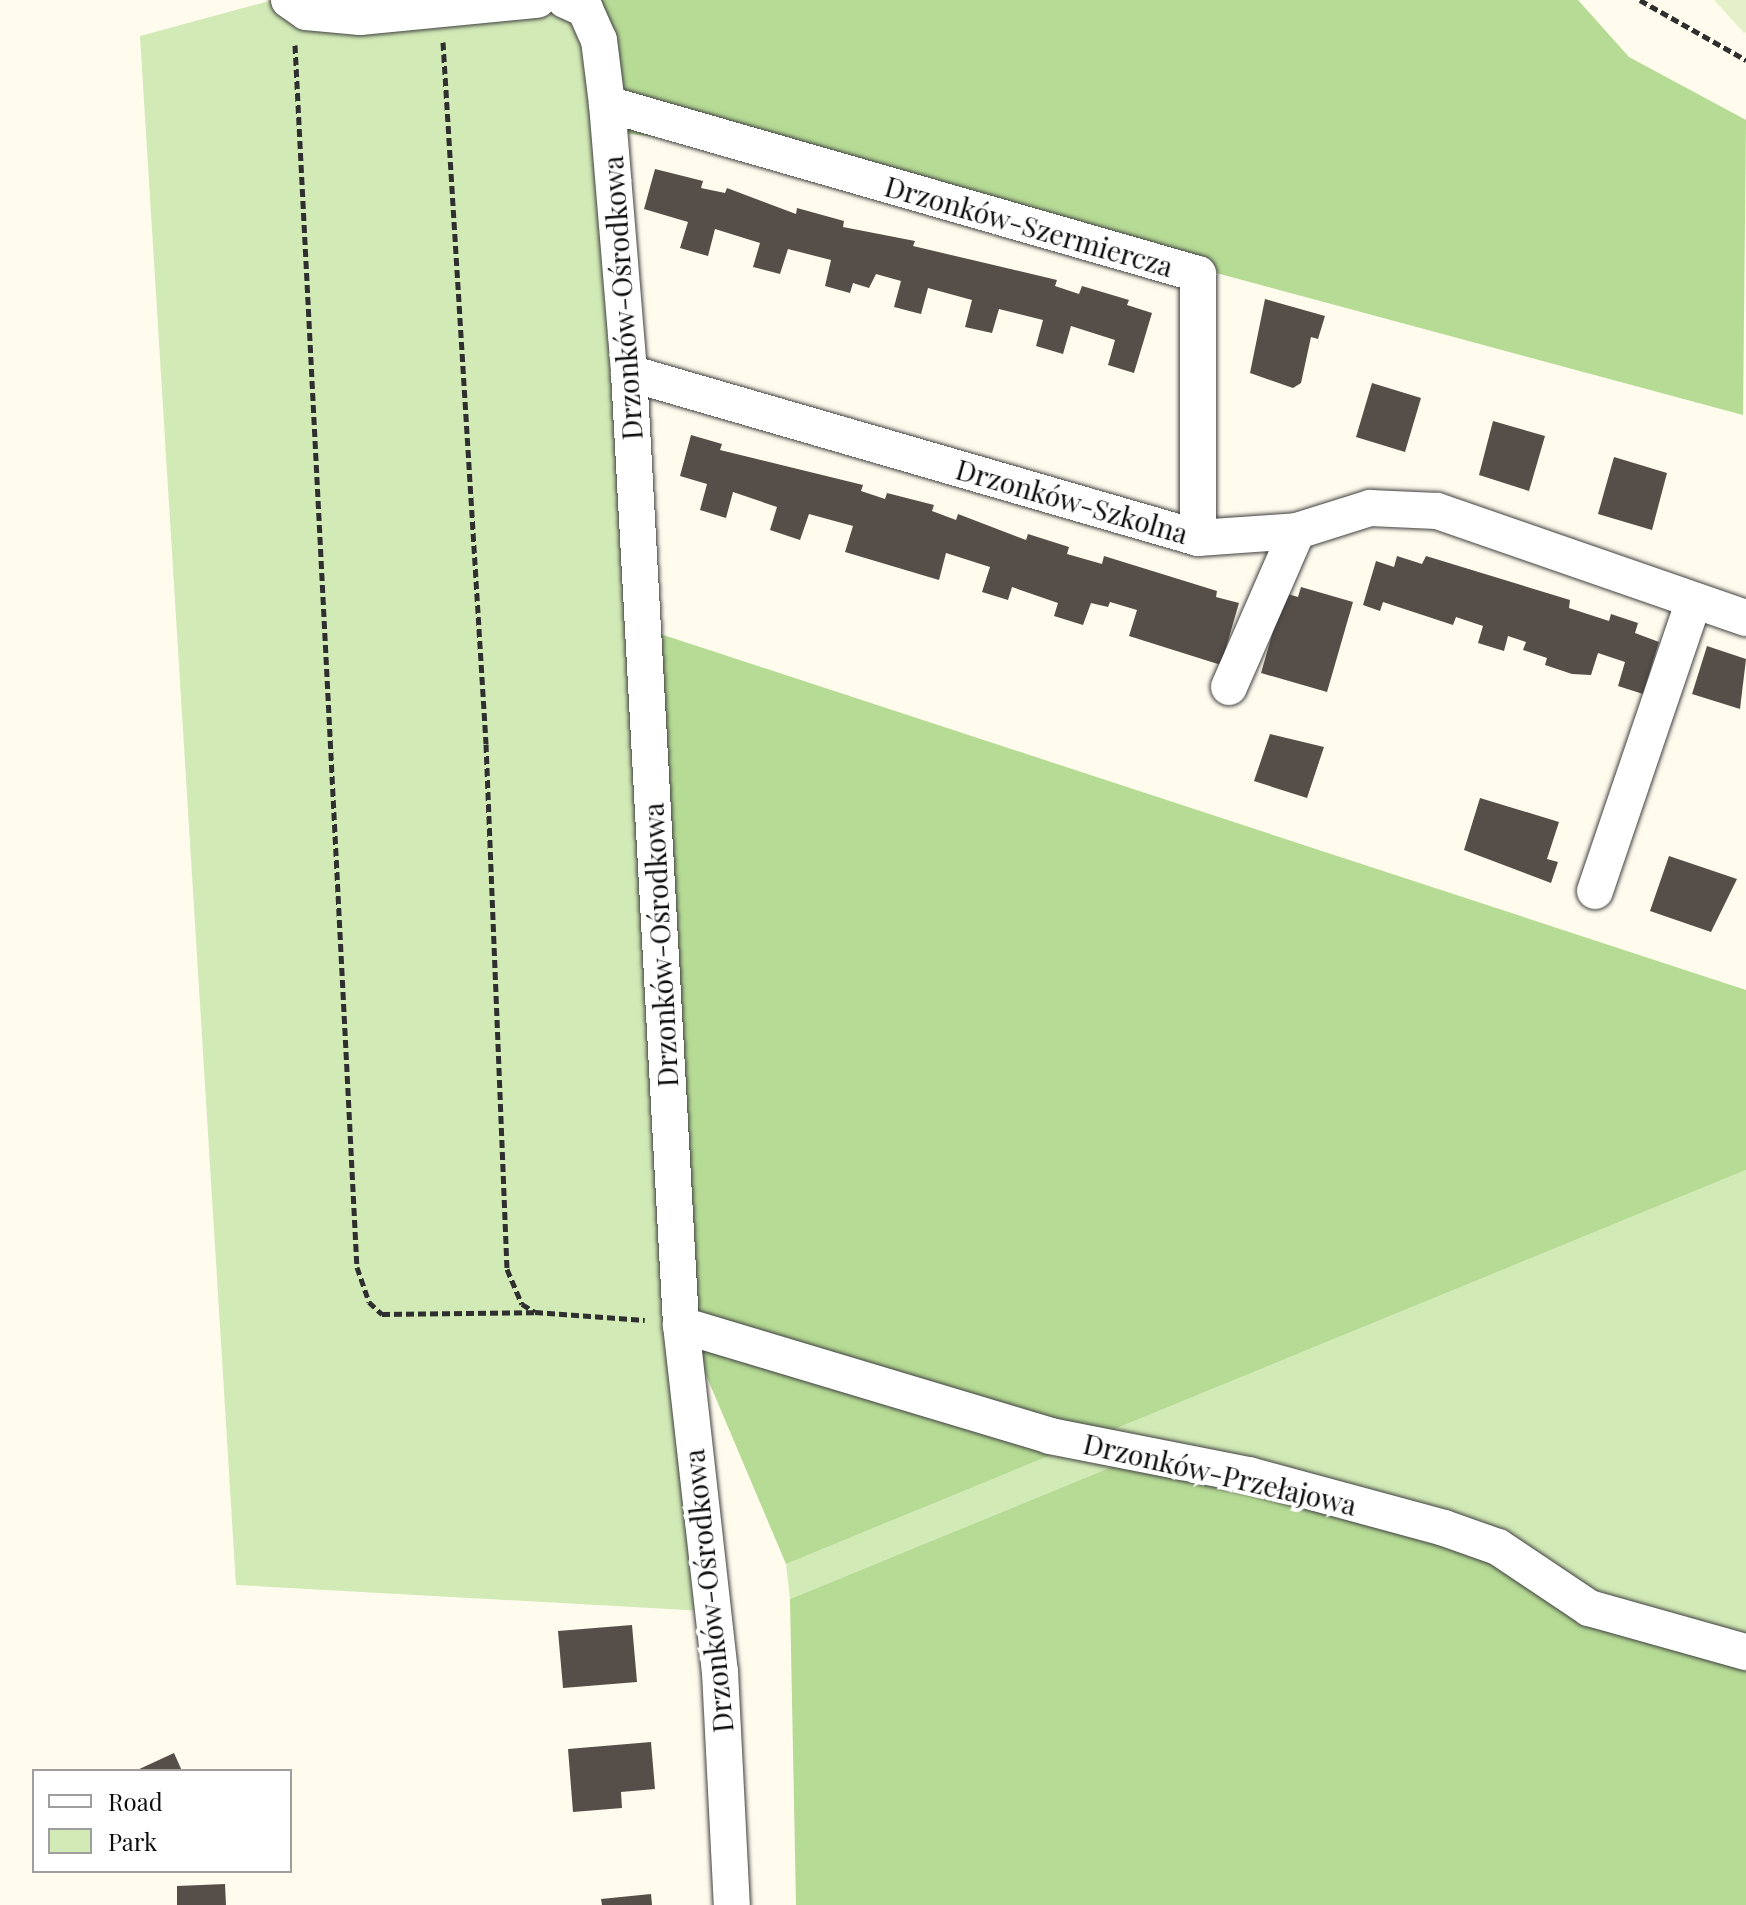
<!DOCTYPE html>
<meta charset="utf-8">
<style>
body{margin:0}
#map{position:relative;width:1746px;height:1905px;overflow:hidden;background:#fffbed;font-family:"Playfair Display",serif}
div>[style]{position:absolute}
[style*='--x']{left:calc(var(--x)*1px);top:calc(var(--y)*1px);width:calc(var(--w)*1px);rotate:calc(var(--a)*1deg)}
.green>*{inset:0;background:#d2eab6}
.forest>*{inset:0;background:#b6db95}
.pitch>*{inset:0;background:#e4f1c8}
.building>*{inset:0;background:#564e49}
.path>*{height:5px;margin-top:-2.5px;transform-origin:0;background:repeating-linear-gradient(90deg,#2f2f2f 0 8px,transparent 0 12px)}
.roads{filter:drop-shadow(0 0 2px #404040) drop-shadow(0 0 2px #404040)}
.minor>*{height:36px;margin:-18px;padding:0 18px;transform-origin:18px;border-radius:18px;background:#fff}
span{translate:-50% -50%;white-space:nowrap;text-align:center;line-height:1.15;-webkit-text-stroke:8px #fff;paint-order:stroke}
.street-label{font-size:28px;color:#0d0d0d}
.legend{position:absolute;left:32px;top:1769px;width:260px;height:104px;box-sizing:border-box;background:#fff;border:2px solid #9e9e9e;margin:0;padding:10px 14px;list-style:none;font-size:24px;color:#0d0d0d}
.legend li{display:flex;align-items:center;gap:16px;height:40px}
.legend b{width:40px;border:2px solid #9e9e9e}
</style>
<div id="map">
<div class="green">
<div style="clip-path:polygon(273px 0,554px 0,601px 29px,705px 1611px,236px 1585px,140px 36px)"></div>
<div style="clip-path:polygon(1746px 1170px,1746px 1643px,1148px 1452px,790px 1599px,786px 1564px)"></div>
</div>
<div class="forest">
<div style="clip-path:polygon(576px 0,1578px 0,1629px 57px,1746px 120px,1743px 415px,756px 149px,606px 131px)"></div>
<div style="clip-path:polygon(633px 625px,1746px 990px,1746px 1170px,786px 1564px,673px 1297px)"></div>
<div style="clip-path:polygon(1148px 1452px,1429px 1526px,1605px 1609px,1746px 1643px,1746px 1905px,796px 1905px,790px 1599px)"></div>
</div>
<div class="pitch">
<div style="clip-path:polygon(1714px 0,1746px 0,1746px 32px,1744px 33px)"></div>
</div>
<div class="building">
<div style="clip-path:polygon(655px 169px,703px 181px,701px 188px,725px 193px,727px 188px,796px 214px,797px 208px,844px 221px,843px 227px,915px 241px,913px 246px,1057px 280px,1055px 286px,1079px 294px,1082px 286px,1129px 300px,1127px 305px,1152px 313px,1134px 373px,1108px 365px,1115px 340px,1071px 326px,1063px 354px,1036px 346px,1043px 320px,999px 309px,992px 333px,965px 327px,972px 300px,928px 288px,921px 314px,894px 307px,901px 281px,876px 274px,869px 288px,853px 283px,850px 293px,825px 286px,831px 260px,788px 249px,780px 274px,753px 267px,760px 243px,715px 229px,708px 256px,680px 248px,688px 222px,644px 209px)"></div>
<div style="clip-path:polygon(1265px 299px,1325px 316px,1318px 339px,1311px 337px,1301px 383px,1293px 388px,1250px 373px)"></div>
<div style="clip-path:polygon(1372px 383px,1421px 398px,1405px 452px,1356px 437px)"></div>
<div style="clip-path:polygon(1493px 421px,1545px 436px,1529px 491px,1479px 475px)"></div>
<div style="clip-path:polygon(691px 435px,722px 444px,720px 450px,863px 485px,861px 491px,885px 499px,887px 493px,934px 505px,932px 511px,956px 520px,958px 514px,1026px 540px,1028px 534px,1069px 547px,1067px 554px,1102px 564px,1104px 556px,1217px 591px,1216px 597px,1239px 603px,1221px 665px,1129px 636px,1137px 610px,1110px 602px,1108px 607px,1091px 603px,1083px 625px,1054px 616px,1058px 603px,1012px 587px,1008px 600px,982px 592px,990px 567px,946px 553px,939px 580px,845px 552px,853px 526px,809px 514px,800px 540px,770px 530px,777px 507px,733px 492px,726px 518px,700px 510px,707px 484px,680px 476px)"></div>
<div style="clip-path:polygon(1614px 457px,1667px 473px,1652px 530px,1598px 514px)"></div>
<div style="clip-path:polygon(1397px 556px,1422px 564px,1426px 556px,1570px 600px,1569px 608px,1609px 621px,1611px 614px,1638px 623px,1635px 633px,1659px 642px,1643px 694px,1618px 686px,1625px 662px,1598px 653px,1591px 675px,1572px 674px,1545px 665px,1547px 658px,1523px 650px,1526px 642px,1508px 636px,1504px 651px,1478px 643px,1483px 626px,1456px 617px,1453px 625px,1383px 602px,1380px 611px,1363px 605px,1376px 561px,1394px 567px)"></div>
<div style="clip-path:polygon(1301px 587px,1353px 602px,1327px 692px,1261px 673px,1284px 593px,1298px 597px)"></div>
<div style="clip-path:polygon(1707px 646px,1746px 659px,1740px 709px,1692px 694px)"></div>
<div style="clip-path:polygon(1270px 734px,1324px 747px,1307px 798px,1254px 781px)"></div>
<div style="clip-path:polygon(1480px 798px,1559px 822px,1547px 859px,1558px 862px,1551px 883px,1464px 850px)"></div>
<div style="clip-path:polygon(1669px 856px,1737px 879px,1711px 932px,1650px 911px)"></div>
<div style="clip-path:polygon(632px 1625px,637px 1682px,563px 1688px,558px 1631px)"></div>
<div style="clip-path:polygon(651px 1742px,655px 1789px,621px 1792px,622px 1808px,573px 1812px,568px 1749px)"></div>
<div style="clip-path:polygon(174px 1753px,182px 1771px,135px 1771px)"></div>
<div style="clip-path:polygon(225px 1884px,226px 1905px,177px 1905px,177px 1886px)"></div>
<div style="clip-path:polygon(651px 1894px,652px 1905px,602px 1905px,601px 1899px)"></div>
</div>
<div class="path">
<div style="--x:1640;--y:0;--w:122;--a:29.5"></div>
<div style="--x:443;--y:42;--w:703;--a:86.49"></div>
<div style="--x:486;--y:744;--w:525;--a:87.71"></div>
<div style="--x:507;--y:1269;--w:38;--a:67"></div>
<div style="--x:522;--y:1304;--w:15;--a:32"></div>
<div style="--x:535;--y:1312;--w:110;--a:4.2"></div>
<div style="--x:295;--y:45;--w:1224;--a:87.1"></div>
<div style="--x:357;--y:1267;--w:37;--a:71"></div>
<div style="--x:369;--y:1302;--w:18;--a:43"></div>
<div style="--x:382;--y:1314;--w:153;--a:-0.7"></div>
</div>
<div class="roads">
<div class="minor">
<div style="--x:289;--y:0;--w:21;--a:35"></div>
<div style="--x:306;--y:12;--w:54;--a:5.3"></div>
<div style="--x:360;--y:17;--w:178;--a:-5.5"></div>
<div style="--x:565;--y:0;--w:22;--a:24"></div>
<div style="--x:585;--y:9;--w:34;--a:66"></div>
<div style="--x:599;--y:40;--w:64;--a:82.9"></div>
<div style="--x:607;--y:104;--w:270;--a:85.3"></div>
<div style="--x:629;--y:373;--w:953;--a:86.87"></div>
<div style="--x:681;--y:1325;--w:349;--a:83.6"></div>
<div style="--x:720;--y:1672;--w:233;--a:87.1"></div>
<div style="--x:607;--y:104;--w:615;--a:16.05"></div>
<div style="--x:1198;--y:274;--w:264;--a:90"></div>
<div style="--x:629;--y:373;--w:592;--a:16.17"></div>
<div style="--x:1198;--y:538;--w:99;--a:-4"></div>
<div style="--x:1297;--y:531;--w:77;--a:-17.5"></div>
<div style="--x:1370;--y:508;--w:67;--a:2.6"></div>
<div style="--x:1437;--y:511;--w:327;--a:19.1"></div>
<div style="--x:1229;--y:687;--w:170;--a:-66.4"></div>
<div style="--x:1595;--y:891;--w:304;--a:-71.2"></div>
<div style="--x:681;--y:1325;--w:385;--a:16.7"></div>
<div style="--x:1050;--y:1436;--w:203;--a:11.1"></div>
<div style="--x:1249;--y:1475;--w:202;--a:15.2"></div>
<div style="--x:1444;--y:1528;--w:57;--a:19.4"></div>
<div style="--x:1498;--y:1547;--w:110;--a:33.8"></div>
<div style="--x:1589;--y:1608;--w:163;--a:15.7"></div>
</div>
</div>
<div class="street-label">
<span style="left:1029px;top:226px;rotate:16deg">Drzonków-Szermiercza</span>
<span style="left:622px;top:298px;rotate:-94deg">Drzonków-Ośrodkowa</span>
<span style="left:1072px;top:501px;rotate:16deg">Drzonków-Szkolna</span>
<span style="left:660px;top:945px;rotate:-93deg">Drzonków-Ośrodkowa</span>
<span style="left:1220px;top:1474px;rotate:13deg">Drzonków-Przełajowa</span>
<span style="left:708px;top:1591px;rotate:-96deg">Drzonków-Ośrodkowa</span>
</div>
<ul class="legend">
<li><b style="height:10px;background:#fff"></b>Road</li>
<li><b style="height:22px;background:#d2eab6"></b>Park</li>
</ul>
</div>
